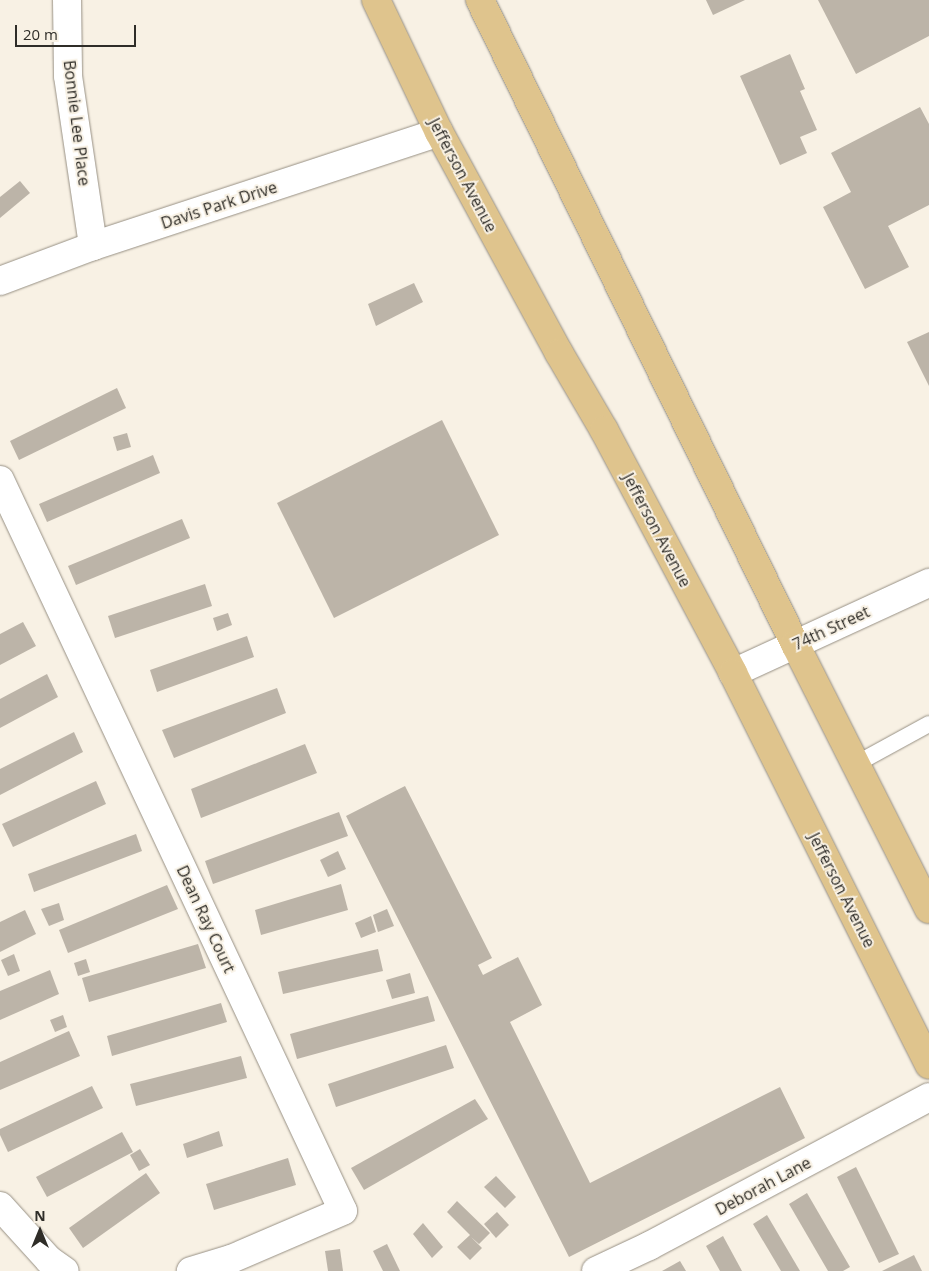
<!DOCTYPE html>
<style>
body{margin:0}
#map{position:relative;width:929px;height:1271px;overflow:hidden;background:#f8f1e4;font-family:"Open Sans",sans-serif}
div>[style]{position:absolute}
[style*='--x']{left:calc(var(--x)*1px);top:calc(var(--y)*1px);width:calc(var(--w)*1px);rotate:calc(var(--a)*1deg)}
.building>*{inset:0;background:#bcb4a8}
.roads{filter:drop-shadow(0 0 1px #979084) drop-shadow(0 0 1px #979084)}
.lane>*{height:16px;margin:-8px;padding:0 8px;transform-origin:8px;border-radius:8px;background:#fff}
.street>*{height:28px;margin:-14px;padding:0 14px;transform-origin:14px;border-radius:14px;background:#fff}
.primary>*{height:28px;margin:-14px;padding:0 14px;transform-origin:14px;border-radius:14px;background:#dfc48d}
span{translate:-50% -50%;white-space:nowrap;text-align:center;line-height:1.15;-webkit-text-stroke:4px #f8f1e4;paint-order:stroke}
.street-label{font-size:16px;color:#2f2d28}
.north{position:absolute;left:15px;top:1206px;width:50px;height:50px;-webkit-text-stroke:4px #f8f1e4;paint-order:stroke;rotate:0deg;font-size:14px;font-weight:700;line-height:20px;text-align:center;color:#2f2d28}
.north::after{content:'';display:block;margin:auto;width:18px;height:22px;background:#2f2d28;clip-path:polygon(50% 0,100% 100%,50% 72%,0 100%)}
.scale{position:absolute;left:15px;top:25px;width:121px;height:22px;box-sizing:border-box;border:2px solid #2f2d28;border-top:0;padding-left:6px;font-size:15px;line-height:18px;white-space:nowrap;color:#2f2d28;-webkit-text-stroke:4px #f8f1e4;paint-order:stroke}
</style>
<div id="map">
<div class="building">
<div style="clip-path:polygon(706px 0,745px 0,713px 15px)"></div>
<div style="clip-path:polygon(818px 0,929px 0,929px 36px,856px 74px)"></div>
<div style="clip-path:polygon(790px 54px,805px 89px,800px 91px,817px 130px,800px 137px,807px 153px,780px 165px,740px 76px)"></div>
<div style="clip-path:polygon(920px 107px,929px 124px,929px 205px,888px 226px,909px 267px,865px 289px,823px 207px,851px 192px,831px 153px)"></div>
<div style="clip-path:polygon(20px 181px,30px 193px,0 218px,0 197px)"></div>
<div style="clip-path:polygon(414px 283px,423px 302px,376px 326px,368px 304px)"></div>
<div style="clip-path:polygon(929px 332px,929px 386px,907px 342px)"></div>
<div style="clip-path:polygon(117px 388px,126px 408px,19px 460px,10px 441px)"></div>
<div style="clip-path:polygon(442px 420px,499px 535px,334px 618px,277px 503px)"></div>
<div style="clip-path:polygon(127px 433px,131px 447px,117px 451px,113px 437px)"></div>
<div style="clip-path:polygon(153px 455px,160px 473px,47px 522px,39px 504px)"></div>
<div style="clip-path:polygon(182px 519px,190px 538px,76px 585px,68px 566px)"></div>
<div style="clip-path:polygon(205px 584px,212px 606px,115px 638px,108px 616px)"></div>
<div style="clip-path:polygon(228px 613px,232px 625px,217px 631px,213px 618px)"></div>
<div style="clip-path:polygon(23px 622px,36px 646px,0 665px,0 634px)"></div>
<div style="clip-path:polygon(247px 636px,254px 657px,157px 692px,150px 670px)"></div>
<div style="clip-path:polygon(47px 674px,58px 697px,0 728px,0 699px)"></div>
<div style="clip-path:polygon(277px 688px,286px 713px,174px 758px,162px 730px)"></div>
<div style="clip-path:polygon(74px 732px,83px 752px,0 795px,0 769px)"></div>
<div style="clip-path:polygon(305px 744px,317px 773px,201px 818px,191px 789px)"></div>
<div style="clip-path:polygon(96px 781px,106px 804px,13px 847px,2px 824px)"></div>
<div style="clip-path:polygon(405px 786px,492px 958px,478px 965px,483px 975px,518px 957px,542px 1005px,510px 1022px,590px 1183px,780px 1087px,805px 1138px,569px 1257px,346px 816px)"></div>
<div style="clip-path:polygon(339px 812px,348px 836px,213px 884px,205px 861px)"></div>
<div style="clip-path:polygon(136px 834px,142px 851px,34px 892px,28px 874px)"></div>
<div style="clip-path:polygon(338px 851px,346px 869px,328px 877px,320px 860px)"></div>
<div style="clip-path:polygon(341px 884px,348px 910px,261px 935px,255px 910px)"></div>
<div style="clip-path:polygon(167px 885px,178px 909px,68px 953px,59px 930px)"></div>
<div style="clip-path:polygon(59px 903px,64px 920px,49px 926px,41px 909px)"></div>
<div style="clip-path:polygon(387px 909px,394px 926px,378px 932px,373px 915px)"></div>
<div style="clip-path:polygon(25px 910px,36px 934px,0 952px,0 922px)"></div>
<div style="clip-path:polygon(371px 916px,376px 932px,361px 938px,355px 923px)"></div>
<div style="clip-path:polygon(198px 944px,206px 968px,89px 1002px,82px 978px)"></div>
<div style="clip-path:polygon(378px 949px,383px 971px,283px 994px,278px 972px)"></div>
<div style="clip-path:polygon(14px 954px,20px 971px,8px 976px,1px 960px)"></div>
<div style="clip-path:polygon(86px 959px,90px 972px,78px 976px,74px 963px)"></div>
<div style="clip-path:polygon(50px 970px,59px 994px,0 1020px,0 991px)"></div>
<div style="clip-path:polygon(410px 973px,415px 993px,392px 999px,386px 980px)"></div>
<div style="clip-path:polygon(428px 996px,435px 1021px,297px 1059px,290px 1034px)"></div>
<div style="clip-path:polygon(221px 1003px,227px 1022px,112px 1056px,107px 1036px)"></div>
<div style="clip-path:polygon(63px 1015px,67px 1027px,55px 1032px,50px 1020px)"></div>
<div style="clip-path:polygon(69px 1031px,80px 1056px,0 1090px,0 1062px)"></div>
<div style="clip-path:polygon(446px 1045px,454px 1068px,336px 1107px,328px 1084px)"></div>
<div style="clip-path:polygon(241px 1056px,247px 1078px,136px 1106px,130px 1084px)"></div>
<div style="clip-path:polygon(92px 1086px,103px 1108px,8px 1152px,0 1135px,0 1129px)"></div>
<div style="clip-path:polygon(475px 1099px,488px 1119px,364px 1190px,351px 1168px)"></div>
<div style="clip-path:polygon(219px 1131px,223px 1146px,187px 1158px,183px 1144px)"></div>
<div style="clip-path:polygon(122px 1132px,133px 1152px,47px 1197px,36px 1177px)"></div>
<div style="clip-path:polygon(140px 1149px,150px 1165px,139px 1171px,130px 1155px)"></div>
<div style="clip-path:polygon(288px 1158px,296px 1185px,214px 1210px,206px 1184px)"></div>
<div style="clip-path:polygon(856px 1167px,899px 1254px,879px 1263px,837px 1177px)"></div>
<div style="clip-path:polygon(146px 1173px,160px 1193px,83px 1248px,69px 1228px)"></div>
<div style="clip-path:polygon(496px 1176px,516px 1197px,505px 1208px,484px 1187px)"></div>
<div style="clip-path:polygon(807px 1193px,850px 1267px,843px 1271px,828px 1271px,789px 1204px)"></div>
<div style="clip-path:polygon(457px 1201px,490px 1233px,479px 1244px,471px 1237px,482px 1248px,470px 1260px,457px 1247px,470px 1235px,447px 1212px)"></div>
<div style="clip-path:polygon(497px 1212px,509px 1225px,496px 1238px,484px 1224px)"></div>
<div style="clip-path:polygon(767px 1215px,800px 1271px,781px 1271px,753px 1224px)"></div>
<div style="clip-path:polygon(423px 1223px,443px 1247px,432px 1258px,413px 1234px)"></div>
<div style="clip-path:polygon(723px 1236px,742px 1271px,720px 1271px,706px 1246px)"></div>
<div style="clip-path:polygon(387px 1244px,400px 1271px,383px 1271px,373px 1251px)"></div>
<div style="clip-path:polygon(340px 1249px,343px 1271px,328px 1271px,325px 1251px)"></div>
<div style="clip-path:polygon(914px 1255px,922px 1271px,882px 1271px)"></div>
<div style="clip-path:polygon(680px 1261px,686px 1271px,662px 1271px)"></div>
</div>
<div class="roads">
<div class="lane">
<div style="--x:856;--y:764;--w:83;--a:-28.7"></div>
</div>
<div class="street">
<div style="--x:67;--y:0;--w:76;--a:89.2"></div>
<div style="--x:68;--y:76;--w:172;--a:81.6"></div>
<div style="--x:0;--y:281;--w:99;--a:-20.6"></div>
<div style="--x:93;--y:246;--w:364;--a:-18.2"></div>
<div style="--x:0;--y:480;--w:807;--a:64.86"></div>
<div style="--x:343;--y:1211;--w:122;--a:156.8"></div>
<div style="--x:231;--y:1259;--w:42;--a:163.3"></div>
<div style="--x:733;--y:673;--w:216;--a:-24.7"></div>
<div style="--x:0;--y:1206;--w:73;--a:47.8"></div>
<div style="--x:49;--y:1260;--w:19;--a:35"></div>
<div style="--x:596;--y:1271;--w:59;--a:-25.3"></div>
<div style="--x:649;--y:1246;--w:317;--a:-28"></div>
</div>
<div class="primary">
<div style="--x:376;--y:0;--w:146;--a:64.5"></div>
<div style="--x:439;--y:132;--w:251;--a:61.5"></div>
<div style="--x:559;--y:353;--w:89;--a:59.7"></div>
<div style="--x:604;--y:430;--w:275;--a:62"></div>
<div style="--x:733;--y:673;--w:438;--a:63.4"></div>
<div style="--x:480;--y:0;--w:717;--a:63.94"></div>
<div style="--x:795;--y:644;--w:297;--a:63.2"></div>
</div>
</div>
<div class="street-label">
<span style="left:77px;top:123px;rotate:83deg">Bonnie Lee Place</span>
<span style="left:463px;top:175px;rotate:62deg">Jefferson Avenue</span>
<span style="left:219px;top:205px;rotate:-18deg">Davis Park Drive</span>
<span style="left:657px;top:530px;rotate:62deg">Jefferson Avenue</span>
<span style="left:831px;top:628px;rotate:-25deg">74th Street</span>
<span style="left:842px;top:890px;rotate:63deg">Jefferson Avenue</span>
<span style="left:206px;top:919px;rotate:65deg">Dean Ray Court</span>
<span style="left:763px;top:1186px;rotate:-28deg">Deborah Lane</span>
</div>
<div class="north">N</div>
<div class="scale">20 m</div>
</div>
